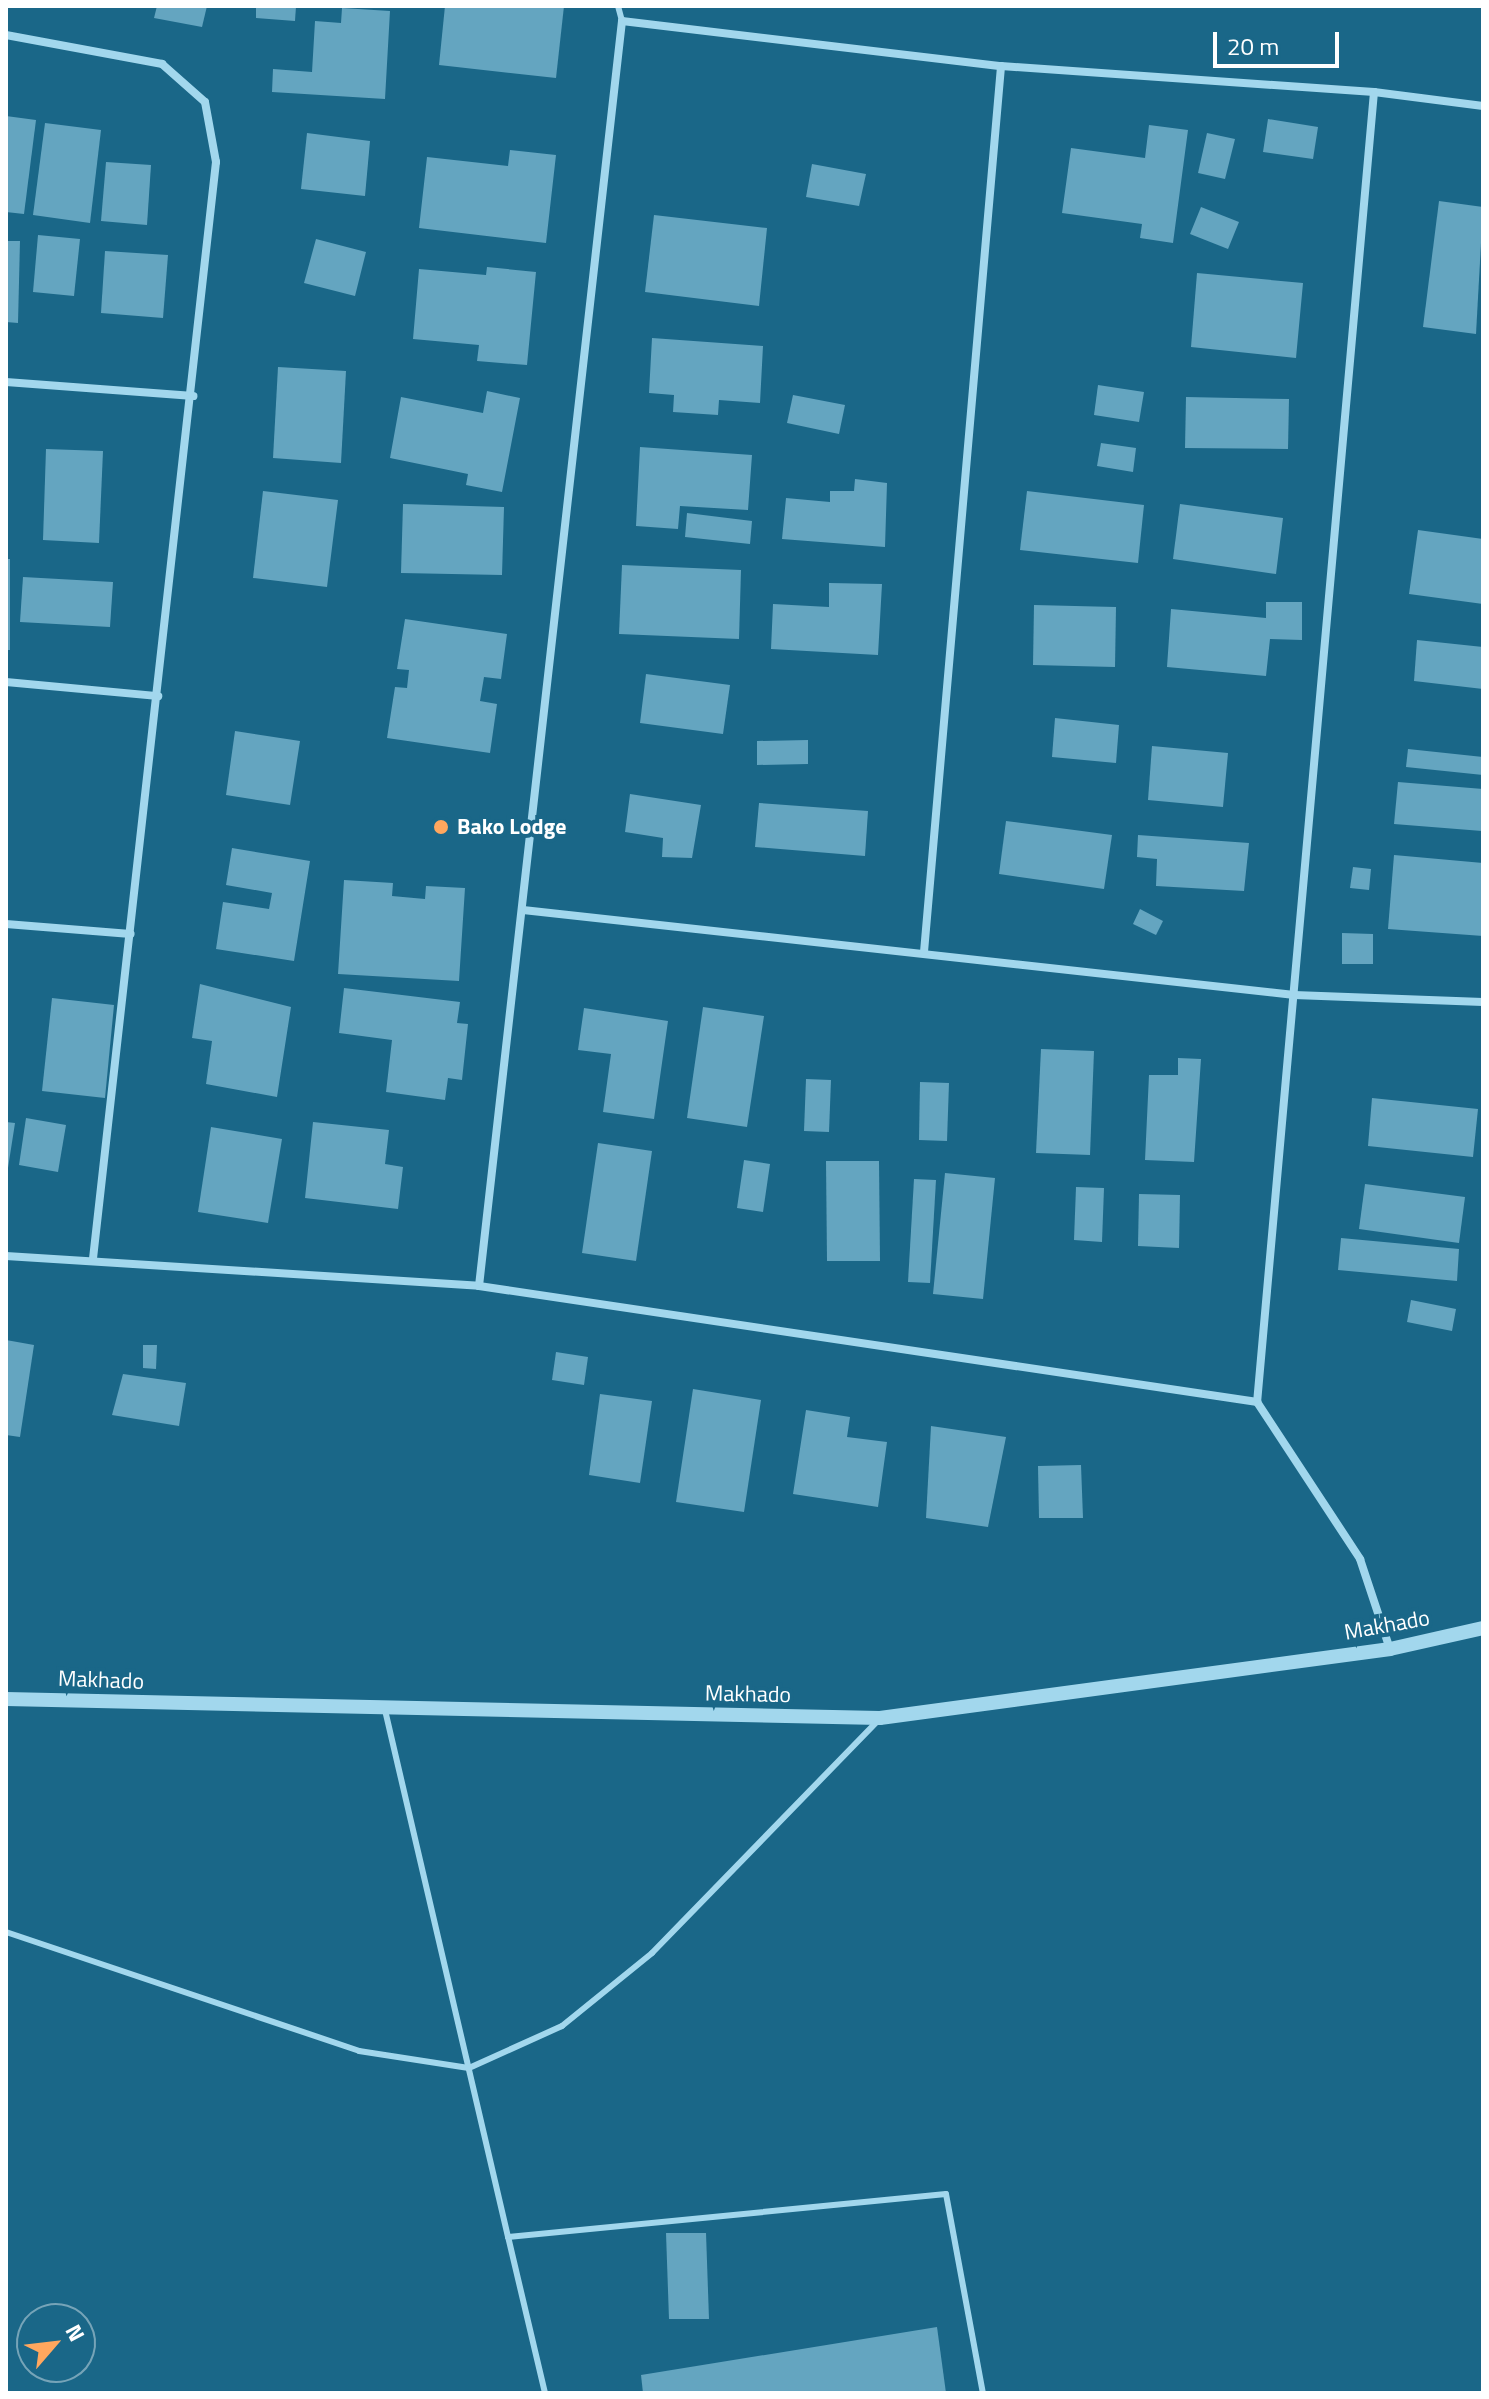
<!DOCTYPE html>
<style>
body{margin:0}
#map{position:relative;width:1489px;height:2399px;overflow:hidden;background:#1a6788;font-family:"Titillium Web",sans-serif}
div>[style]{position:absolute}
[style*='--x']{left:calc(var(--x)*1px);top:calc(var(--y)*1px);width:calc(var(--w)*1px);rotate:calc(var(--a)*1deg)}
.building>*{inset:0;background:#64a5c0}
.service>*{height:6px;margin:-3px;padding:0 3px;transform-origin:3px;border-radius:3px;background:#a2d7ed}
.minor>*{height:8px;margin:-4px;padding:0 4px;transform-origin:4px;border-radius:4px;background:#a2d7ed}
.tertiary>*{height:14px;margin:-7px;padding:0 7px;transform-origin:7px;border-radius:7px;background:#a2d7ed}
.dots>*{width:22px;height:22px;translate:-50% -50%;box-sizing:border-box;border:4px solid #1a6788;border-radius:50%}
span{translate:-50% -50%;white-space:nowrap;text-align:center;line-height:1.15;-webkit-text-stroke:8px #1a6788;paint-order:stroke}
.poi-label{font-size:22px;color:#fff;font-weight:700}
.left{translate:0 -50%;text-align:left}
.street-label{font-size:22px;color:#fff}
.frame{position:absolute;inset:0;border:8px solid #fff;pointer-events:none}
.north{position:absolute;left:16px;top:2303px;width:80px;height:80px;box-sizing:border-box;background:#1a6788;border:2px solid #76a4b8;border-radius:50%;rotate:62deg;font-size:22px;font-weight:700;line-height:32px;text-align:center;color:#fff}
.north::after{content:'';display:block;margin:auto;width:28px;height:36px;background:#ffa75e;clip-path:polygon(50% 0,100% 100%,50% 72%,0 100%)}
.scale{position:absolute;left:1213px;top:32px;width:126px;height:36px;box-sizing:border-box;border:4px solid #fff;border-top:0;padding-left:10px;font-size:24px;line-height:28px;white-space:nowrap;color:#fff;-webkit-text-stroke:6px #1a6788;paint-order:stroke}
</style>
<div id="map">
<div class="building">
<div style="clip-path:polygon(157px 6px,207px 6px,202px 27px,154px 18px)"></div>
<div style="clip-path:polygon(256px 6px,296px 6px,295px 21px,256px 18px)"></div>
<div style="clip-path:polygon(445px 6px,564px 6px,556px 78px,439px 65px)"></div>
<div style="clip-path:polygon(342px 8px,390px 11px,385px 99px,272px 92px,273px 69px,312px 72px,315px 21px,341px 23px)"></div>
<div style="clip-path:polygon(6px 116px,36px 120px,24px 214px,6px 212px)"></div>
<div style="clip-path:polygon(1268px 119px,1318px 127px,1313px 159px,1263px 152px)"></div>
<div style="clip-path:polygon(45px 123px,101px 130px,90px 223px,33px 215px)"></div>
<div style="clip-path:polygon(1149px 125px,1188px 130px,1173px 243px,1140px 238px,1142px 224px,1062px 213px,1071px 148px,1145px 158px)"></div>
<div style="clip-path:polygon(307px 133px,370px 141px,365px 196px,301px 189px)"></div>
<div style="clip-path:polygon(1207px 133px,1235px 139px,1225px 179px,1198px 173px)"></div>
<div style="clip-path:polygon(510px 150px,556px 155px,546px 243px,419px 228px,427px 157px,508px 166px)"></div>
<div style="clip-path:polygon(106px 162px,151px 165px,147px 225px,101px 221px)"></div>
<div style="clip-path:polygon(812px 164px,866px 174px,859px 206px,806px 197px)"></div>
<div style="clip-path:polygon(1439px 201px,1483px 207px,1476px 334px,1423px 327px)"></div>
<div style="clip-path:polygon(1201px 207px,1239px 222px,1228px 249px,1190px 234px)"></div>
<div style="clip-path:polygon(654px 215px,767px 228px,759px 306px,645px 292px)"></div>
<div style="clip-path:polygon(38px 235px,80px 239px,74px 296px,33px 292px)"></div>
<div style="clip-path:polygon(316px 239px,366px 252px,355px 296px,304px 283px)"></div>
<div style="clip-path:polygon(6px 241px,20px 241px,18px 323px,6px 322px)"></div>
<div style="clip-path:polygon(105px 251px,168px 255px,163px 318px,101px 313px)"></div>
<div style="clip-path:polygon(487px 267px,536px 272px,527px 365px,477px 361px,479px 345px,413px 339px,419px 269px,486px 275px)"></div>
<div style="clip-path:polygon(1197px 273px,1303px 283px,1296px 358px,1191px 347px)"></div>
<div style="clip-path:polygon(652px 338px,763px 346px,760px 403px,719px 400px,718px 415px,673px 412px,674px 395px,649px 393px)"></div>
<div style="clip-path:polygon(278px 367px,346px 371px,341px 463px,273px 458px)"></div>
<div style="clip-path:polygon(1098px 385px,1144px 392px,1139px 422px,1094px 415px)"></div>
<div style="clip-path:polygon(487px 391px,520px 398px,502px 492px,466px 485px,468px 474px,390px 458px,401px 397px,483px 413px)"></div>
<div style="clip-path:polygon(793px 395px,845px 405px,839px 434px,787px 423px)"></div>
<div style="clip-path:polygon(1186px 397px,1289px 399px,1288px 449px,1185px 448px)"></div>
<div style="clip-path:polygon(1101px 443px,1136px 448px,1133px 472px,1097px 466px)"></div>
<div style="clip-path:polygon(640px 447px,752px 455px,748px 510px,680px 506px,678px 529px,636px 526px)"></div>
<div style="clip-path:polygon(46px 449px,103px 451px,99px 543px,43px 540px)"></div>
<div style="clip-path:polygon(855px 479px,887px 483px,885px 547px,782px 539px,786px 498px,830px 502px,830px 491px,854px 491px)"></div>
<div style="clip-path:polygon(263px 491px,338px 500px,327px 587px,253px 578px)"></div>
<div style="clip-path:polygon(1027px 491px,1144px 505px,1138px 563px,1020px 550px)"></div>
<div style="clip-path:polygon(403px 504px,504px 507px,502px 575px,401px 573px)"></div>
<div style="clip-path:polygon(1180px 504px,1283px 518px,1276px 574px,1173px 559px)"></div>
<div style="clip-path:polygon(687px 513px,752px 521px,750px 544px,685px 537px)"></div>
<div style="clip-path:polygon(1418px 530px,1483px 539px,1483px 604px,1409px 594px)"></div>
<div style="clip-path:polygon(6px 559px,10px 559px,10px 650px,6px 650px)"></div>
<div style="clip-path:polygon(622px 565px,741px 570px,739px 639px,619px 634px)"></div>
<div style="clip-path:polygon(23px 577px,113px 582px,110px 627px,20px 622px)"></div>
<div style="clip-path:polygon(829px 583px,882px 584px,878px 655px,771px 649px,773px 604px,829px 607px)"></div>
<div style="clip-path:polygon(1266px 602px,1302px 602px,1302px 640px,1270px 639px,1266px 676px,1167px 667px,1171px 609px,1266px 618px)"></div>
<div style="clip-path:polygon(1034px 605px,1116px 607px,1115px 667px,1033px 665px)"></div>
<div style="clip-path:polygon(405px 619px,507px 634px,501px 679px,484px 677px,480px 701px,497px 704px,490px 753px,387px 738px,395px 687px,407px 688px,409px 670px,397px 669px)"></div>
<div style="clip-path:polygon(1417px 640px,1483px 647px,1483px 689px,1414px 681px)"></div>
<div style="clip-path:polygon(646px 674px,730px 685px,723px 734px,640px 723px)"></div>
<div style="clip-path:polygon(1055px 718px,1119px 725px,1116px 763px,1052px 757px)"></div>
<div style="clip-path:polygon(235px 731px,300px 741px,290px 805px,226px 795px)"></div>
<div style="clip-path:polygon(808px 740px,808px 764px,757px 765px,757px 741px)"></div>
<div style="clip-path:polygon(1152px 746px,1228px 753px,1223px 807px,1148px 800px)"></div>
<div style="clip-path:polygon(1408px 749px,1483px 757px,1483px 775px,1406px 767px)"></div>
<div style="clip-path:polygon(1398px 782px,1483px 789px,1482px 831px,1394px 824px)"></div>
<div style="clip-path:polygon(630px 794px,701px 805px,692px 858px,662px 857px,663px 838px,625px 832px)"></div>
<div style="clip-path:polygon(759px 803px,868px 811px,865px 856px,755px 847px)"></div>
<div style="clip-path:polygon(1006px 821px,1112px 835px,1104px 889px,999px 874px)"></div>
<div style="clip-path:polygon(1138px 835px,1249px 843px,1244px 891px,1156px 886px,1157px 859px,1137px 857px)"></div>
<div style="clip-path:polygon(232px 848px,310px 861px,294px 961px,216px 949px,223px 902px,269px 909px,272px 893px,226px 885px)"></div>
<div style="clip-path:polygon(1394px 855px,1483px 863px,1483px 936px,1388px 929px)"></div>
<div style="clip-path:polygon(1353px 867px,1371px 869px,1369px 890px,1350px 888px)"></div>
<div style="clip-path:polygon(344px 880px,393px 883px,392px 896px,425px 899px,426px 886px,465px 888px,459px 981px,338px 974px)"></div>
<div style="clip-path:polygon(1140px 909px,1163px 921px,1156px 935px,1133px 924px)"></div>
<div style="clip-path:polygon(1342px 933px,1373px 934px,1373px 964px,1342px 964px)"></div>
<div style="clip-path:polygon(200px 984px,291px 1007px,277px 1097px,206px 1084px,212px 1041px,192px 1038px)"></div>
<div style="clip-path:polygon(344px 988px,460px 1002px,457px 1023px,468px 1024px,462px 1080px,448px 1078px,445px 1100px,386px 1092px,392px 1040px,339px 1033px)"></div>
<div style="clip-path:polygon(52px 998px,114px 1005px,105px 1098px,42px 1091px)"></div>
<div style="clip-path:polygon(703px 1007px,764px 1016px,747px 1127px,687px 1118px)"></div>
<div style="clip-path:polygon(584px 1008px,668px 1021px,654px 1119px,603px 1112px,611px 1054px,578px 1050px)"></div>
<div style="clip-path:polygon(1041px 1049px,1094px 1051px,1090px 1155px,1036px 1153px)"></div>
<div style="clip-path:polygon(1178px 1058px,1201px 1059px,1194px 1162px,1145px 1160px,1149px 1075px,1178px 1075px)"></div>
<div style="clip-path:polygon(806px 1079px,831px 1080px,829px 1132px,804px 1131px)"></div>
<div style="clip-path:polygon(920px 1082px,949px 1083px,947px 1141px,919px 1140px)"></div>
<div style="clip-path:polygon(1372px 1098px,1478px 1109px,1473px 1157px,1368px 1146px)"></div>
<div style="clip-path:polygon(26px 1118px,66px 1125px,58px 1172px,19px 1165px)"></div>
<div style="clip-path:polygon(6px 1122px,15px 1123px,8px 1168px,6px 1167px)"></div>
<div style="clip-path:polygon(313px 1122px,389px 1130px,385px 1164px,403px 1167px,398px 1209px,305px 1198px)"></div>
<div style="clip-path:polygon(211px 1127px,282px 1139px,268px 1223px,198px 1212px)"></div>
<div style="clip-path:polygon(598px 1143px,652px 1151px,636px 1261px,582px 1253px)"></div>
<div style="clip-path:polygon(744px 1160px,770px 1164px,763px 1212px,737px 1208px)"></div>
<div style="clip-path:polygon(826px 1161px,879px 1161px,880px 1261px,827px 1261px)"></div>
<div style="clip-path:polygon(945px 1173px,995px 1178px,983px 1299px,933px 1294px)"></div>
<div style="clip-path:polygon(914px 1179px,936px 1180px,930px 1283px,908px 1282px)"></div>
<div style="clip-path:polygon(1365px 1184px,1465px 1197px,1459px 1243px,1359px 1229px)"></div>
<div style="clip-path:polygon(1076px 1187px,1104px 1188px,1102px 1242px,1074px 1240px)"></div>
<div style="clip-path:polygon(1139px 1194px,1180px 1195px,1179px 1248px,1138px 1246px)"></div>
<div style="clip-path:polygon(1341px 1238px,1459px 1249px,1457px 1281px,1338px 1270px)"></div>
<div style="clip-path:polygon(1411px 1300px,1456px 1309px,1452px 1331px,1407px 1322px)"></div>
<div style="clip-path:polygon(6px 1340px,34px 1345px,20px 1437px,6px 1435px)"></div>
<div style="clip-path:polygon(143px 1345px,157px 1345px,156px 1369px,143px 1368px)"></div>
<div style="clip-path:polygon(556px 1352px,588px 1357px,584px 1385px,552px 1380px)"></div>
<div style="clip-path:polygon(123px 1374px,186px 1383px,179px 1426px,112px 1415px)"></div>
<div style="clip-path:polygon(693px 1389px,761px 1400px,744px 1512px,676px 1502px)"></div>
<div style="clip-path:polygon(600px 1394px,652px 1401px,640px 1483px,589px 1475px)"></div>
<div style="clip-path:polygon(806px 1410px,850px 1417px,847px 1437px,887px 1442px,878px 1507px,793px 1494px)"></div>
<div style="clip-path:polygon(931px 1426px,1006px 1437px,988px 1527px,926px 1518px)"></div>
<div style="clip-path:polygon(1081px 1465px,1083px 1518px,1039px 1518px,1038px 1466px)"></div>
<div style="clip-path:polygon(666px 2233px,706px 2233px,709px 2319px,669px 2319px)"></div>
<div style="clip-path:polygon(937px 2327px,946px 2393px,643px 2393px,641px 2375px)"></div>
</div>
<div class="service">
<div style="--x:618;--y:6;--w:16;--a:75"></div>
<div style="--x:385;--y:1710;--w:541;--a:76.86"></div>
<div style="--x:6;--y:1932;--w:373;--a:18.6"></div>
<div style="--x:359;--y:2051;--w:111;--a:8.8"></div>
<div style="--x:469;--y:2068;--w:102;--a:-24.3"></div>
<div style="--x:562;--y:2026;--w:116;--a:-39"></div>
<div style="--x:652;--y:1953;--w:322;--a:-45.8"></div>
<div style="--x:545;--y:2393;--w:160;--a:-103.3"></div>
<div style="--x:508;--y:2237;--w:440;--a:-5.6"></div>
<div style="--x:946;--y:2194;--w:202;--a:79.5"></div>
</div>
<div class="minor">
<div style="--x:6;--y:35;--w:159;--a:10.5"></div>
<div style="--x:162;--y:64;--w:57;--a:41.5"></div>
<div style="--x:205;--y:102;--w:61;--a:79.6"></div>
<div style="--x:216;--y:162;--w:1103;--a:96.4"></div>
<div style="--x:1374;--y:92;--w:110;--a:7.3"></div>
<div style="--x:6;--y:382;--w:188;--a:4.3"></div>
<div style="--x:6;--y:682;--w:153;--a:5.3"></div>
<div style="--x:523;--y:910;--w:776;--a:6.29"></div>
<div style="--x:1294;--y:995;--w:189;--a:2.1"></div>
<div style="--x:6;--y:924;--w:125;--a:4.6"></div>
<div style="--x:924;--y:952;--w:889;--a:-85.03"></div>
<div style="--x:6;--y:1256;--w:474;--a:3.6"></div>
<div style="--x:479;--y:1286;--w:787;--a:8.48"></div>
<div style="--x:1257;--y:1402;--w:188;--a:56.7"></div>
<div style="--x:1360;--y:1559;--w:95;--a:71.6"></div>
<div style="--x:479;--y:1286;--w:1273;--a:-83.55"></div>
<div style="--x:622;--y:21;--w:382;--a:6.8"></div>
<div style="--x:1001;--y:66;--w:374;--a:4"></div>
<div style="--x:1374;--y:92;--w:1315;--a:95.1"></div>
</div>
<div class="tertiary">
<div style="--x:6;--y:1699;--w:874;--a:1.25"></div>
<div style="--x:880;--y:1718;--w:515;--a:-7.7"></div>
<div style="--x:1390;--y:1649;--w:95;--a:-12.7"></div>
</div>
<div class="dots">
<div style="left:441px;top:827px;background:#ffa75e"></div>
</div>
<div class="poi-label">
<span class="left" style="left:457px;top:827px">Bako Lodge</span>
</div>
<div class="street-label">
<span style="left:1387px;top:1625px;rotate:-10deg">Makhado</span>
<span style="left:101px;top:1680px;rotate:2deg">Makhado</span>
<span style="left:748px;top:1694px;rotate:1deg">Makhado</span>
</div>
<div class="frame"></div>
<div class="north">N</div>
<div class="scale">20 m</div>
</div>
